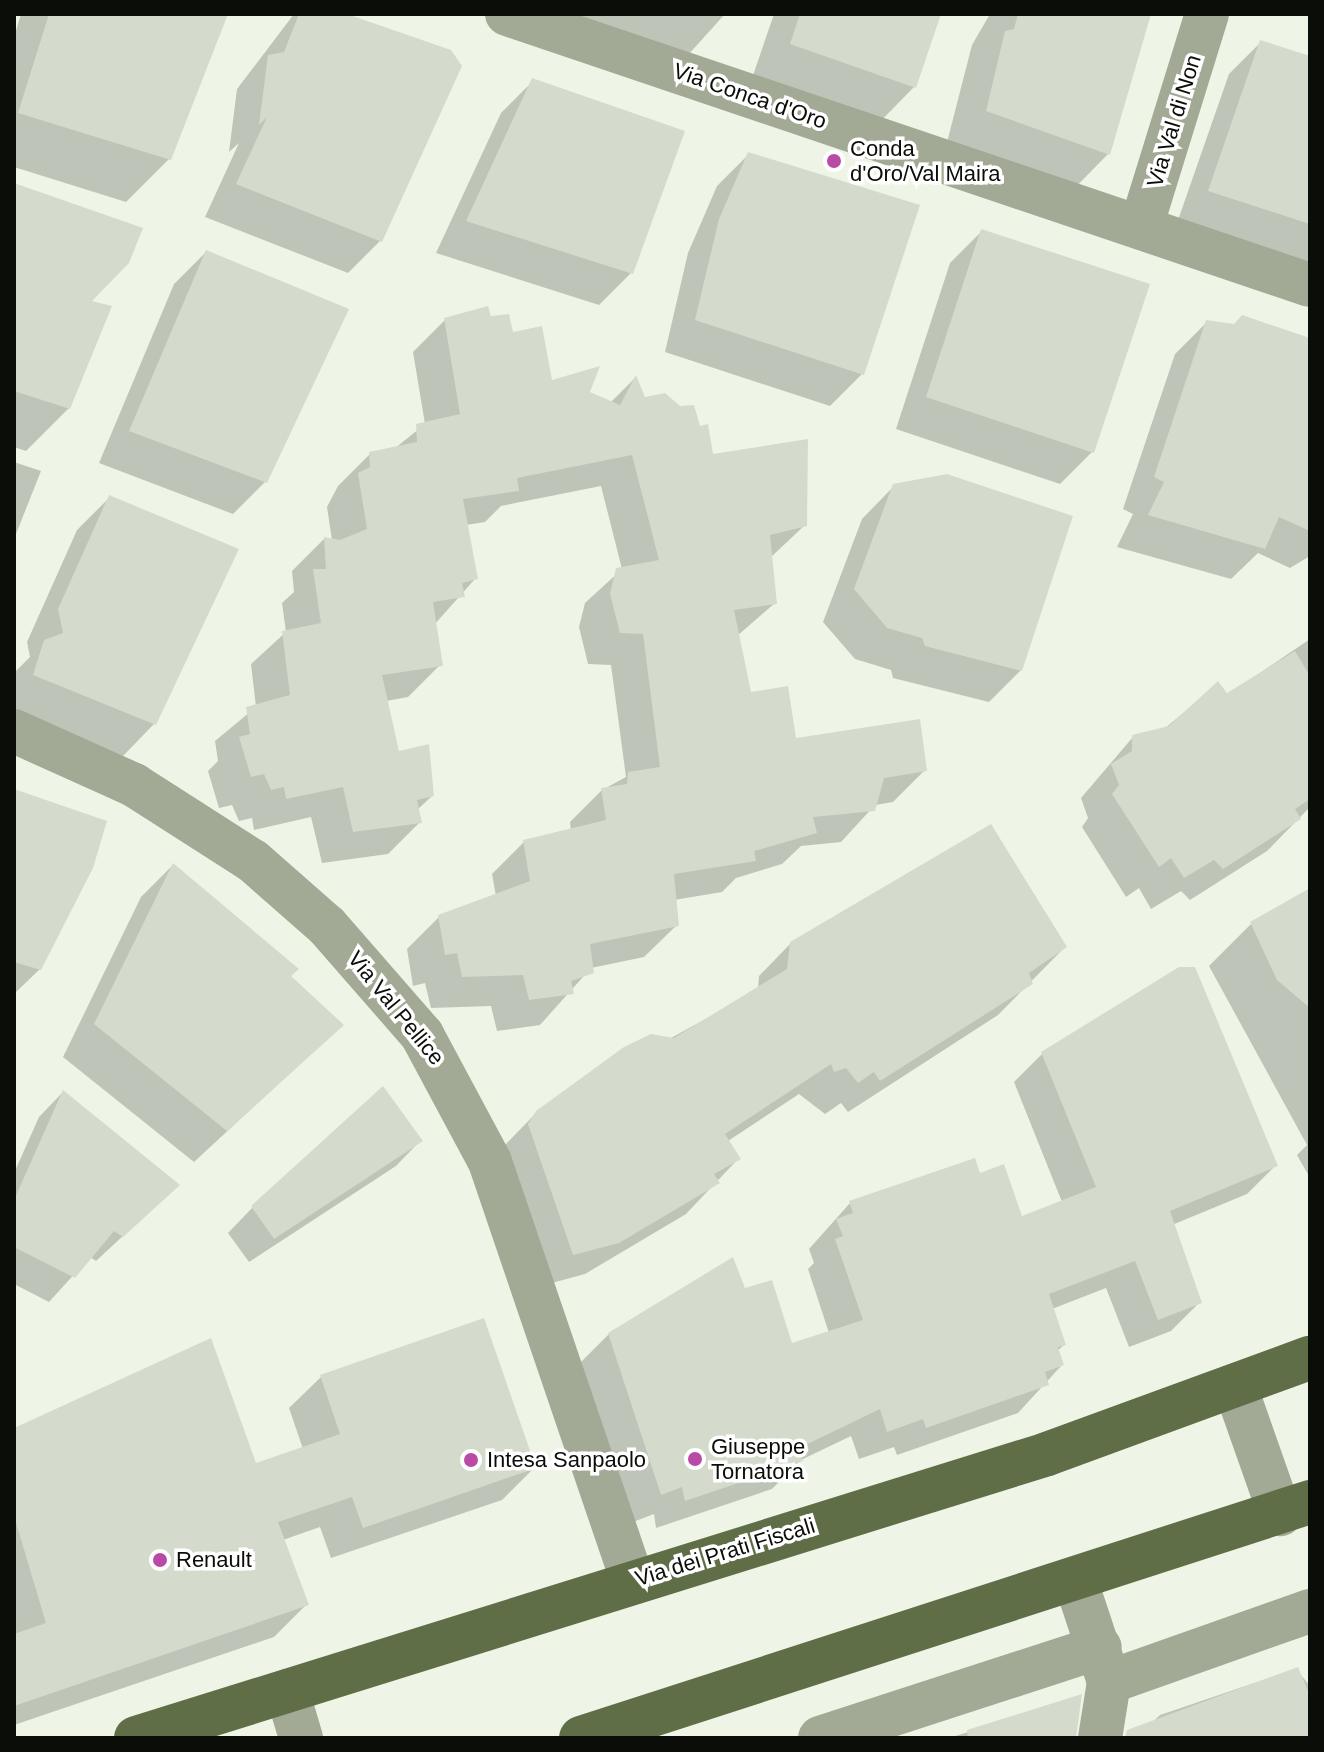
<!DOCTYPE html>
<style>
body{margin:0}
#map{position:relative;width:1324px;height:1752px;overflow:hidden;background:#eff5e6;font-family:Arial,sans-serif}
div>[style]{position:absolute}
[style*='--x']{left:calc(var(--x)*1px);top:calc(var(--y)*1px);width:calc(var(--w)*1px);rotate:calc(var(--a)*1deg)}
.shadow>*{inset:0;background:#0003}
.building>*{inset:0;background:#d5dbcc}
.minor>*{height:44px;margin:-22px;padding:0 22px;transform-origin:22px;border-radius:22px;background:#a2aa95}
.major>*{height:44px;margin:-22px;padding:0 22px;transform-origin:22px;border-radius:22px;background:#606e48}
.dots>*{width:22px;height:22px;translate:-50% -50%;box-sizing:border-box;border:4px solid #fff;border-radius:50%}
span{translate:-50% -50%;white-space:nowrap;text-align:center;line-height:1.15;-webkit-text-stroke:7px #fff;paint-order:stroke}
.street-label{font-size:22px;color:#0b0d08}
.poi-label{font-size:22px;color:#0b0d08}
.left{translate:0 -50%;text-align:left}
.frame{position:absolute;inset:0;border:16px solid #0b0d08;pointer-events:none}
</style>
<div id="map">
<div class="shadow">
<div style="clip-path:polygon(21px 14px,226px 14px,169px 159px,126px 202px,14px 167px,14px 37px)"></div>
<div style="clip-path:polygon(294px 14px,341px 14px,380px 241px,348px 273px,205px 217px,239px 143px,229px 152px,237px 89px)"></div>
<div style="clip-path:polygon(561px 14px,725px 14px,679px 65px)"></div>
<div style="clip-path:polygon(774px 14px,939px 14px,914px 87px,872px 130px,749px 87px)"></div>
<div style="clip-path:polygon(990px 14px,1149px 14px,1108px 154px,1066px 197px,944px 154px,972px 45px)"></div>
<div style="clip-path:polygon(1261px 42px,1310px 58px,1310px 266px,1177px 223px,1229px 74px)"></div>
<div style="clip-path:polygon(533px 81px,631px 273px,599px 305px,436px 253px,501px 113px)"></div>
<div style="clip-path:polygon(749px 154px,862px 374px,830px 406px,665px 352px,688px 253px,717px 186px)"></div>
<div style="clip-path:polygon(14px 185px,88px 302px,69px 408px,26px 451px,14px 447px)"></div>
<div style="clip-path:polygon(982px 231px,1092px 452px,1060px 484px,896px 429px,950px 263px)"></div>
<div style="clip-path:polygon(206px 252px,265px 482px,233px 514px,99px 463px,174px 284px)"></div>
<div style="clip-path:polygon(489px 318px,551px 383px,610px 403px,635px 378px,643px 399px,805px 525px,770px 558px,775px 603px,737px 636px,749px 695px,794px 740px,925px 770px,893px 802px,875px 805px,841px 842px,801px 846px,782px 864px,736px 878px,722px 892px,674px 900px,677px 925px,644px 957px,591px 968px,540px 1025px,497px 1031px,491px 1006px,431px 1008px,425px 983px,413px 986px,407px 949px,439px 917px,496px 896px,492px 874px,524px 842px,571px 831px,570px 822px,602px 790px,626px 777px,611px 665px,588px 664px,579px 627px,585px 603px,622px 569px,601px 486px,501px 506px,485px 522px,466px 525px,475px 579px,434px 625px,440px 665px,408px 697px,386px 701px,397px 753px,432px 796px,417px 810px,420px 822px,388px 854px,322px 863px,311px 817px,254px 830px,252px 818px,239px 821px,232px 805px,219px 808px,208px 771px,218px 761px,215px 741px,256px 707px,251px 664px,286px 632px,282px 603px,294px 592px,292px 571px,324px 539px,332px 540px,327px 507px,338px 486px,370px 454px,394px 449px,425px 424px,413px 352px,445px 320px)"></div>
<div style="clip-path:polygon(1207px 322px,1310px 340px,1310px 556px,1290px 568px,1258px 553px,1231px 579px,1117px 547px,1133px 514px,1123px 509px,1175px 354px)"></div>
<div style="clip-path:polygon(14px 462px,41px 471px,14px 539px)"></div>
<div style="clip-path:polygon(894px 486px,1021px 670px,989px 702px,893px 678px,891px 670px,855px 659px,823px 622px,862px 519px)"></div>
<div style="clip-path:polygon(109px 498px,154px 724px,123px 756px,14px 712px,14px 673px,30px 657px,27px 642px,77px 530px)"></div>
<div style="clip-path:polygon(1310px 639px,1310px 807px,1267px 851px,1190px 900px,1181px 891px,1151px 909px,1139px 888px,1126px 897px,1082px 827px,1088px 818px,1081px 798px,1133px 737px,1164px 729px,1218px 684px,1226px 696px)"></div>
<div style="clip-path:polygon(14px 791px,40px 969px,14px 994px)"></div>
<div style="clip-path:polygon(173px 865px,342px 1025px,194px 1162px,63px 1057px,141px 897px)"></div>
<div style="clip-path:polygon(1310px 890px,1310px 1178px,1297px 1155px,1307px 1145px,1209px 966px,1252px 923px)"></div>
<div style="clip-path:polygon(791px 943px,1065px 947px,998px 1015px,848px 1112px,841px 1103px,825px 1114px,799px 1094px,728px 1141px,739px 1158px,686px 1214px,585px 1274px,541px 1286px,505px 1145px,537px 1112px,758px 990px,759px 976px)"></div>
<div style="clip-path:polygon(1043px 1053px,1276px 1165px,1247px 1194px,1172px 1225px,1200px 1302px,1171px 1331px,1129px 1347px,1106px 1288px,1052px 1309px,1064px 1345px,1057px 1351px,1062px 1365px,1018px 1413px,897px 1455px,894px 1447px,859px 1459px,851px 1436px,801px 1460px,772px 1489px,656px 1528px,654px 1514px,633px 1522px,580px 1363px,609px 1334px,744px 1291px,791px 1345px,829px 1333px,808px 1269px,814px 1263px,809px 1249px,850px 1203px,979px 1175px,1021px 1218px,1062px 1202px,1014px 1082px)"></div>
<div style="clip-path:polygon(63px 1092px,152px 1209px,96px 1261px,90px 1257px,49px 1302px,14px 1284px,14px 1173px,39px 1117px)"></div>
<div style="clip-path:polygon(420px 1141px,396px 1166px,249px 1262px,228px 1233px,252px 1208px)"></div>
<div style="clip-path:polygon(321px 1377px,534px 1468px,502px 1500px,331px 1558px,320px 1527px,283px 1540px,306px 1605px,274px 1637px,14px 1725px,14px 1430px,255px 1466px,303px 1449px,289px 1408px)"></div>
<div style="clip-path:polygon(1296px 1669px,1310px 1686px,1310px 1738px,1136px 1738px,1160px 1715px)"></div>
<div style="clip-path:polygon(1079px 1697px,1075px 1738px,949px 1738px)"></div>
</div>
<div class="building">
<div style="clip-path:polygon(49px 14px,228px 14px,171px 160px,18px 113px)"></div>
<div style="clip-path:polygon(299px 14px,347px 14px,451px 50px,462px 66px,382px 242px,236px 184px,267px 117px,259px 125px,268px 55px,284px 52px)"></div>
<div style="clip-path:polygon(800px 14px,941px 14px,916px 88px,790px 44px)"></div>
<div style="clip-path:polygon(1018px 14px,1151px 14px,1110px 155px,986px 111px,1005px 31px,1014px 29px)"></div>
<div style="clip-path:polygon(1260px 40px,1310px 56px,1310px 224px,1208px 191px)"></div>
<div style="clip-path:polygon(532px 78px,685px 131px,633px 274px,466px 221px)"></div>
<div style="clip-path:polygon(748px 152px,920px 205px,864px 375px,695px 320px,719px 219px)"></div>
<div style="clip-path:polygon(14px 183px,143px 228px,129px 263px,92px 301px,112px 306px,70px 409px,14px 391px)"></div>
<div style="clip-path:polygon(981px 229px,1150px 284px,1094px 453px,926px 397px)"></div>
<div style="clip-path:polygon(206px 250px,349px 309px,267px 483px,129px 431px)"></div>
<div style="clip-path:polygon(488px 306px,491px 316px,509px 314px,513px 332px,542px 326px,552px 380px,600px 366px,590px 392px,620px 405px,636px 375px,645px 397px,665px 393px,680px 406px,694px 405px,700px 426px,708px 424px,713px 454px,808px 439px,807px 526px,770px 535px,777px 604px,734px 610px,751px 692px,788px 686px,796px 738px,920px 719px,927px 771px,884px 778px,875px 811px,813px 817px,817px 833px,754px 851px,756px 861px,674px 874px,679px 926px,590px 944px,594px 973px,571px 981px,574px 994px,529px 1000px,523px 975px,462px 977px,457px 953px,445px 955px,438px 915px,530px 881px,523px 840px,606px 820px,601px 788px,627px 784px,628px 772px,660px 767px,643px 634px,620px 633px,610px 594px,616px 568px,659px 560px,632px 455px,517px 478px,519px 491px,463px 499px,478px 579px,462px 583px,465px 597px,433px 602px,443px 666px,382px 675px,399px 751px,429px 744px,434px 796px,417px 800px,422px 823px,353px 832px,343px 787px,286px 799px,284px 787px,271px 790px,264px 774px,251px 777px,239px 737px,250px 734px,246px 707px,290px 695px,282px 631px,321px 623px,313px 569px,326px 569px,324px 537px,340px 540px,367px 529px,358px 473px,370px 467px,369px 452px,417px 442px,416px 424px,460px 414px,444px 318px)"></div>
<div style="clip-path:polygon(1242px 315px,1310px 338px,1310px 531px,1279px 517px,1265px 549px,1148px 515px,1164px 482px,1154px 477px,1206px 320px,1234px 324px)"></div>
<div style="clip-path:polygon(947px 474px,1073px 516px,1022px 671px,925px 646px,922px 638px,887px 628px,854px 589px,893px 484px)"></div>
<div style="clip-path:polygon(109px 495px,239px 549px,156px 725px,33px 675px,44px 640px,63px 633px,58px 609px)"></div>
<div style="clip-path:polygon(1295px 651px,1310px 676px,1310px 799px,1295px 809px,1301px 819px,1223px 869px,1214px 860px,1184px 878px,1171px 858px,1159px 867px,1112px 794px,1119px 785px,1111px 764px,1132px 751px,1132px 735px,1169px 726px,1218px 681px,1227px 693px)"></div>
<div style="clip-path:polygon(14px 789px,107px 821px,93px 868px,41px 970px,14px 962px)"></div>
<div style="clip-path:polygon(991px 824px,1067px 947px,1029px 973px,1033px 984px,880px 1081px,874px 1072px,858px 1083px,846px 1068px,834px 1072px,831px 1064px,725px 1134px,741px 1159px,714px 1174px,720px 1183px,619px 1243px,573px 1255px,528px 1124px,536px 1111px,624px 1047px,651px 1034px,674px 1038px,787px 969px,790px 942px)"></div>
<div style="clip-path:polygon(173px 863px,299px 969px,291px 976px,344px 1025px,227px 1131px,94px 1024px)"></div>
<div style="clip-path:polygon(1310px 888px,1310px 1008px,1277px 980px,1250px 922px)"></div>
<div style="clip-path:polygon(1179px 967px,1195px 967px,1278px 1166px,1170px 1211px,1202px 1303px,1158px 1320px,1135px 1261px,1049px 1294px,1066px 1345px,1058px 1347px,1064px 1365px,1045px 1372px,1049px 1385px,926px 1428px,923px 1419px,887px 1432px,880px 1409px,797px 1449px,803px 1461px,685px 1501px,682px 1487px,661px 1495px,608px 1333px,733px 1257px,745px 1288px,772px 1280px,792px 1343px,863px 1320px,835px 1239px,843px 1236px,836px 1219px,853px 1213px,849px 1201px,975px 1158px,980px 1173px,1004px 1164px,1022px 1216px,1096px 1187px,1041px 1052px)"></div>
<div style="clip-path:polygon(383px 1086px,423px 1141px,274px 1239px,251px 1206px)"></div>
<div style="clip-path:polygon(63px 1090px,180px 1185px,123px 1237px,114px 1231px,75px 1278px,14px 1247px,14px 1200px)"></div>
<div style="clip-path:polygon(484px 1318px,536px 1468px,363px 1528px,352px 1497px,278px 1522px,309px 1605px,14px 1706px,14px 1634px,46px 1623px,14px 1516px,14px 1428px,211px 1338px,256px 1463px,340px 1434px,320px 1375px)"></div>
<div style="clip-path:polygon(1298px 1667px,1310px 1696px,1310px 1738px,1125px 1738px,1127px 1730px)"></div>
<div style="clip-path:polygon(1082px 1694px,1076px 1738px,968px 1738px,967px 1730px)"></div>
</div>
<div class="minor">
<div style="--x:507;--y:14;--w:847;--a:18.65"></div>
<div style="--x:1141;--y:227;--w:223;--a:-72.8"></div>
<div style="--x:14;--y:731;--w:132;--a:24.2"></div>
<div style="--x:134;--y:785;--w:141;--a:32.6"></div>
<div style="--x:253;--y:861;--w:98;--a:41.3"></div>
<div style="--x:327;--y:926;--w:145;--a:48.9"></div>
<div style="--x:422;--y:1035;--w:144;--a:61.8"></div>
<div style="--x:490;--y:1162;--w:441;--a:71.2"></div>
<div style="--x:1235;--y:1386;--w:136;--a:70.6"></div>
<div style="--x:1076;--y:1582;--w:105;--a:71.7"></div>
<div style="--x:1109;--y:1682;--w:57;--a:99.1"></div>
<div style="--x:1109;--y:1682;--w:213;--a:-19.5"></div>
<div style="--x:287;--y:1691;--w:49;--a:73.4"></div>
<div style="--x:820;--y:1738;--w:294;--a:-18"></div>
</div>
<div class="major">
<div style="--x:136;--y:1738;--w:954;--a:-17.31"></div>
<div style="--x:1047;--y:1454;--w:280;--a:-20.1"></div>
<div style="--x:581;--y:1738;--w:766;--a:-17.94"></div>
</div>
<div class="dots">
<div style="left:834px;top:161px;background:#b94aa6"></div>
<div style="left:695px;top:1459px;background:#b94aa6"></div>
<div style="left:471px;top:1460px;background:#b94aa6"></div>
<div style="left:160px;top:1560px;background:#b94aa6"></div>
</div>
<div class="street-label">
<span style="left:750px;top:96px;rotate:19deg">Via Conca d'Oro</span>
<span style="left:1174px;top:121px;rotate:-73deg">Via Val di Non</span>
<span style="left:396px;top:1008px;rotate:51deg">Via Val Pellice</span>
<span style="left:725px;top:1552px;rotate:-17deg">Via dei Prati Fiscali</span>
</div>
<div class="poi-label">
<span class="left" style="left:850px;top:161px">Conda<br>d'Oro/Val Maira</span>
<span class="left" style="left:711px;top:1459px">Giuseppe<br>Tornatora</span>
<span class="left" style="left:487px;top:1460px">Intesa Sanpaolo</span>
<span class="left" style="left:176px;top:1560px">Renault</span>
</div>
<div class="frame"></div>
</div>
